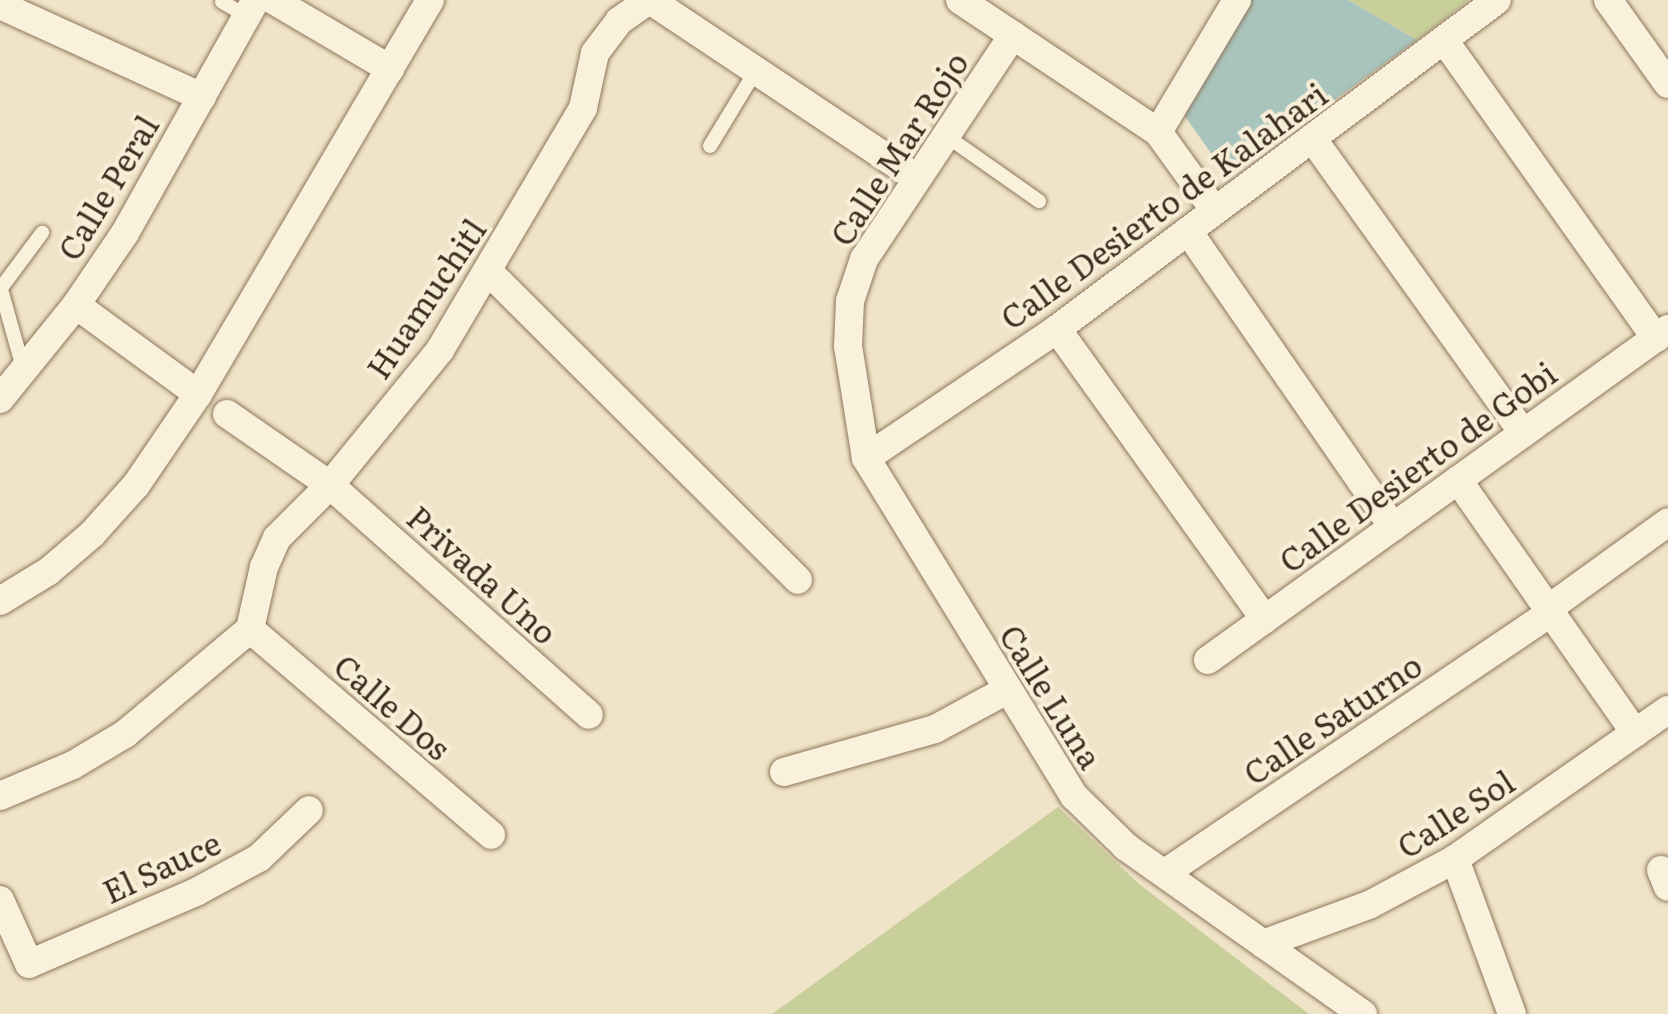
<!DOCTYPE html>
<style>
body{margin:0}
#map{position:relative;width:1668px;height:1014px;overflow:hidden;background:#f0e4c8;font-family:Literata,serif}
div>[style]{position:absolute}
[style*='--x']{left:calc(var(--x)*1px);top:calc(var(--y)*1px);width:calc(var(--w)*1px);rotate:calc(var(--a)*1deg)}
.green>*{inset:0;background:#c9cf9b}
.water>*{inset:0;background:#a9c4bc}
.roads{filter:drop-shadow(0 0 2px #8d765c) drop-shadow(0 0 2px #8d765c)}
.lane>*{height:14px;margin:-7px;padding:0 7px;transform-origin:7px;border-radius:7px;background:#faf1dc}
.street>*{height:28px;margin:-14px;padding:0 14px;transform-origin:14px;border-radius:14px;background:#faf1dc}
span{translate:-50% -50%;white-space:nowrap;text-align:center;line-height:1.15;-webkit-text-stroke:8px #f7eed8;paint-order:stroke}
.street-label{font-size:32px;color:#3d2e20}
</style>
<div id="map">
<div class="green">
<div style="clip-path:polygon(1348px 0,1469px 0,1417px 40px)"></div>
<div style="clip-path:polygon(1058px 807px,1139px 884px,1309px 1014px,772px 1014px)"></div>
</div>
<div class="water">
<div style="clip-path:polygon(1247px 0,1348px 0,1417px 40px,1228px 177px,1179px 108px)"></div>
</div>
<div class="roads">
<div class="lane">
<div style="--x:222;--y:2;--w:29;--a:29"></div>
<div style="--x:945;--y:135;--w:115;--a:35.1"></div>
<div style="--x:710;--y:146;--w:87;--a:-58.7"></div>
<div style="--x:0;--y:286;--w:85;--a:74.3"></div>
<div style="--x:1;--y:288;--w:69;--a:-53.3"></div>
</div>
<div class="street">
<div style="--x:273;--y:0;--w:136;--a:30.5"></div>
<div style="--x:650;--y:0;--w:321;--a:33.7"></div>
<div style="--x:960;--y:0;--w:238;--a:33.7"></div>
<div style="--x:1158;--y:132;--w:97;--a:54.2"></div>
<div style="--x:1608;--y:0;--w:103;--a:54.5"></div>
<div style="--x:0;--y:5;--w:222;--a:24.5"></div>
<div style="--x:1013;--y:35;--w:269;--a:123.6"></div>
<div style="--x:864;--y:259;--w:44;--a:108.4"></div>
<div style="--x:850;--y:301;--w:45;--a:92.5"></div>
<div style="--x:848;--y:346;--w:113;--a:80.9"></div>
<div style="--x:866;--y:458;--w:397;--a:58.4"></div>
<div style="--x:1074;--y:796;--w:73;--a:44.4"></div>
<div style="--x:1126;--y:847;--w:290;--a:35.2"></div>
<div style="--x:1444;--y:40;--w:366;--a:54.6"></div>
<div style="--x:1158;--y:132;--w:154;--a:-59.1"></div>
<div style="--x:1312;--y:138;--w:363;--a:54.4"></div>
<div style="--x:1188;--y:231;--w:360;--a:55.3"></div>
<div style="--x:489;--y:272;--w:436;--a:44.9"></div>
<div style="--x:76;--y:305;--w:151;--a:36.1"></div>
<div style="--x:1057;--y:329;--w:357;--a:54.4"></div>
<div style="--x:0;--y:399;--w:121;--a:-51"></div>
<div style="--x:76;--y:305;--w:87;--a:-55.8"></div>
<div style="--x:125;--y:233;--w:267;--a:-60.7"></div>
<div style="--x:227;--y:414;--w:125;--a:34.6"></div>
<div style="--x:330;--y:485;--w:346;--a:41.6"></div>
<div style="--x:866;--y:458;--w:230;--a:-34"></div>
<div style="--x:1057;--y:329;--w:549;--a:-36.79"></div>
<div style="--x:1458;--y:480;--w:309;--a:55"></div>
<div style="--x:0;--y:601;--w:57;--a:-31.5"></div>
<div style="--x:49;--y:571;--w:57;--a:-40.7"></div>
<div style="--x:92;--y:534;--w:66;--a:-48.1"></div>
<div style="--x:136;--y:485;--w:110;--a:-55.7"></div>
<div style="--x:198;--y:394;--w:457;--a:-59.5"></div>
<div style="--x:1548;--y:609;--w:148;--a:-35.9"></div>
<div style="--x:250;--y:629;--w:64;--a:-77.3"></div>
<div style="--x:264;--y:567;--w:32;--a:-66"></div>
<div style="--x:277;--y:538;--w:75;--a:-45"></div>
<div style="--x:330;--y:485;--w:174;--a:-50.8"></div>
<div style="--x:440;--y:350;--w:281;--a:-59.4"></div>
<div style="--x:583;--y:108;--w:56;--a:-77.7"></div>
<div style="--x:595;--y:53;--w:40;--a:-53"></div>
<div style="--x:619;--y:21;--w:37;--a:-35"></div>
<div style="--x:250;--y:629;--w:317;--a:40.5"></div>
<div style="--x:1208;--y:660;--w:567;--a:-35.74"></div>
<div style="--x:784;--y:772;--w:157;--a:-15.9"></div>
<div style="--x:935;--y:729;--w:80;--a:-28.5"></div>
<div style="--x:0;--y:796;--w:79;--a:-23"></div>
<div style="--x:73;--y:765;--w:61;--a:-30.8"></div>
<div style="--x:125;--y:734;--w:163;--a:-40"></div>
<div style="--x:1455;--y:859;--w:165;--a:69.8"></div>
<div style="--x:1661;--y:870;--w:18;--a:68"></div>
<div style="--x:1165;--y:873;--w:451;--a:-34"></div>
<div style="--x:0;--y:900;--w:70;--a:65.6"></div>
<div style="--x:29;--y:964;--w:182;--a:-23.3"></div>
<div style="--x:196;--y:892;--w:72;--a:-28.4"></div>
<div style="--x:259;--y:858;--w:69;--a:-43.8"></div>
<div style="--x:1263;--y:944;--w:113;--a:-20.2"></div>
<div style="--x:1369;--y:905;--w:98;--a:-28.1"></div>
<div style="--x:1455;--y:859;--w:260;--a:-35"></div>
</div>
</div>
<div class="street-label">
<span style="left:898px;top:148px;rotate:-57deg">Calle Mar Rojo</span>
<span style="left:107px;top:187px;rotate:-59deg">Calle Peral</span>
<span style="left:1163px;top:205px;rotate:-36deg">Calle Desierto de Kalahari</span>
<span style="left:425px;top:298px;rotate:-56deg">Huamuchitl</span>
<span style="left:1417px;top:466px;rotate:-36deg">Calle Desierto de Gobi</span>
<span style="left:483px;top:574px;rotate:42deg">Privada Uno</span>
<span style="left:1052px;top:696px;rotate:58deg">Calle Luna</span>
<span style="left:393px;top:706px;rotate:41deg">Calle Dos</span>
<span style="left:1332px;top:718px;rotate:-34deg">Calle Saturno</span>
<span style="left:1455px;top:813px;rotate:-33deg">Calle Sol</span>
<span style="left:161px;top:866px;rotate:-25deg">El Sauce</span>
</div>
</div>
